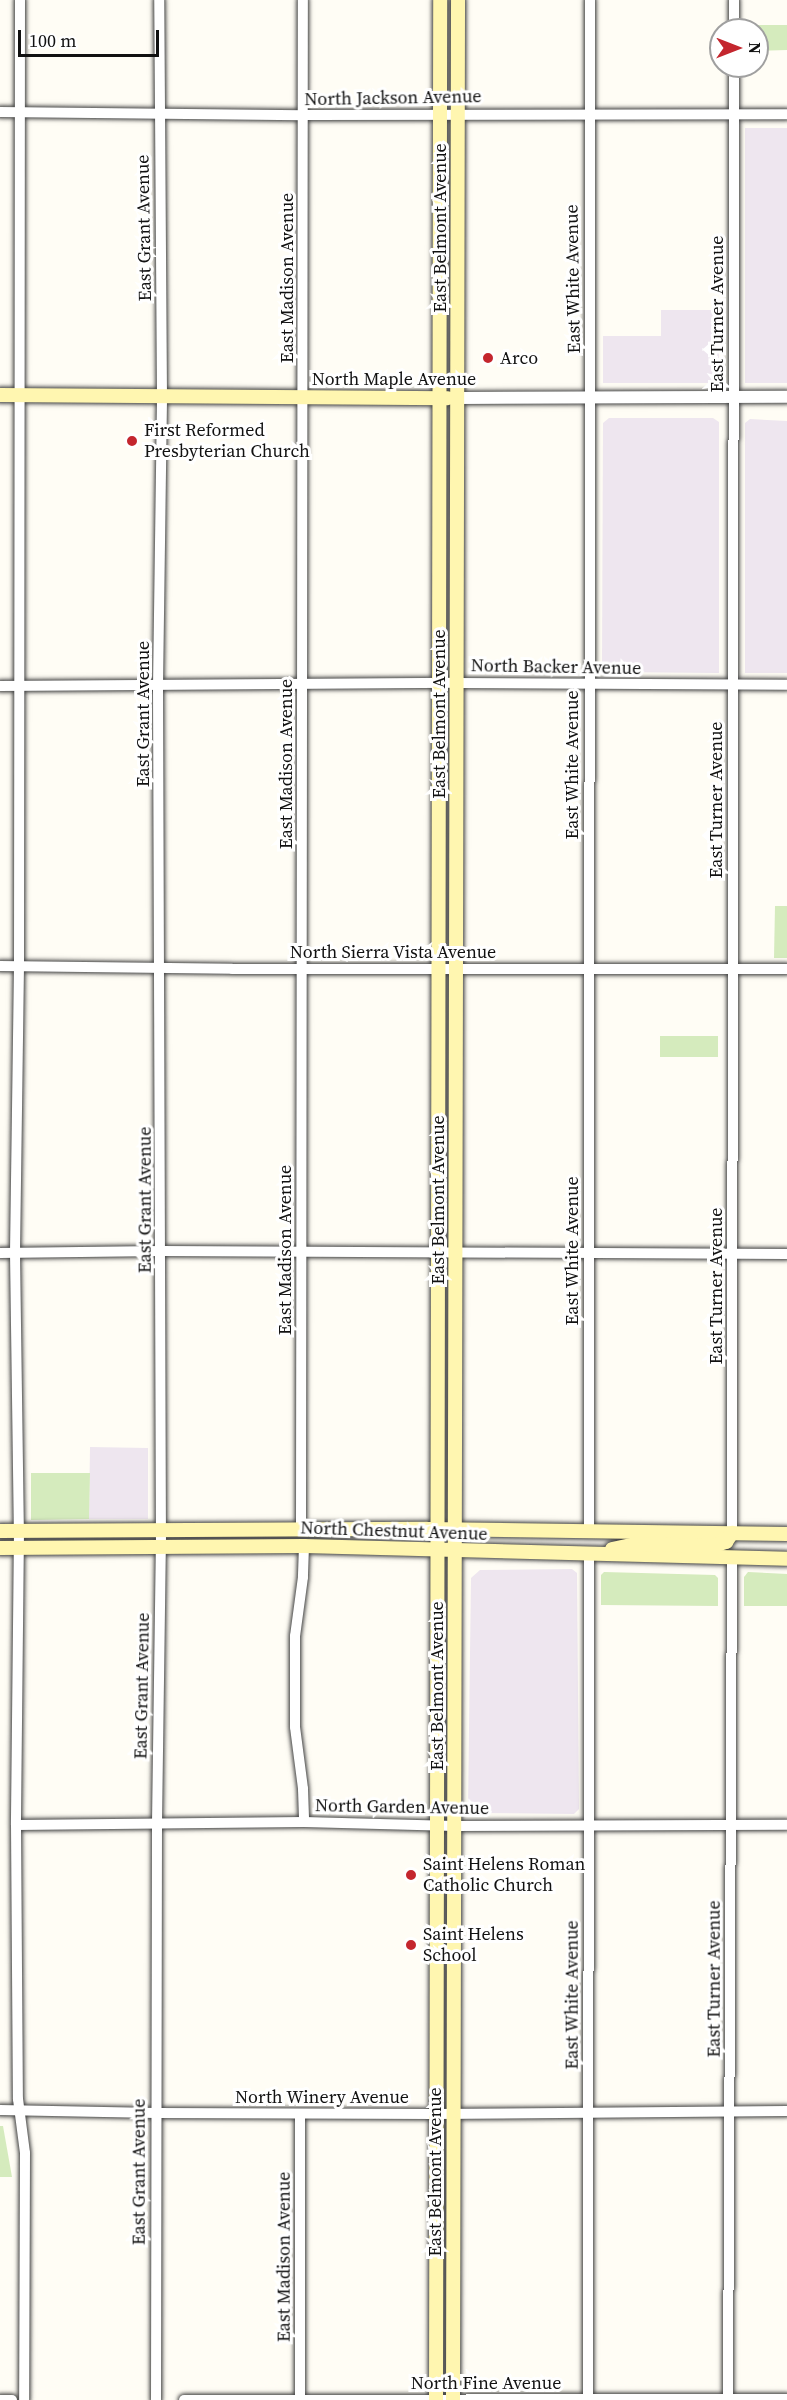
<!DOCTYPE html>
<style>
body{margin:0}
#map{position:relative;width:787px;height:2400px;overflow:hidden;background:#fffdf5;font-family:"Source Serif 4",serif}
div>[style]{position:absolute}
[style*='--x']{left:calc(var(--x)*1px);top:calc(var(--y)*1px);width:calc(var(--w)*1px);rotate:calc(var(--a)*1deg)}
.industrial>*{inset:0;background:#eee6ef}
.green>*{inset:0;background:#d5ebbd}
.roads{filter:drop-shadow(0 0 2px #444) drop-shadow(0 0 2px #444)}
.minor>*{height:10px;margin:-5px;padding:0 5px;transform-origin:5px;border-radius:5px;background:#fff}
.tertiary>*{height:12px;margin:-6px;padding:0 6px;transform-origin:6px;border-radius:6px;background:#fff}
.secondary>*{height:14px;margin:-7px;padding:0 7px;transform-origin:7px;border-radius:7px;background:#fff6b0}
.dots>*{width:16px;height:16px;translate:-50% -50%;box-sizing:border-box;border:3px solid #fff;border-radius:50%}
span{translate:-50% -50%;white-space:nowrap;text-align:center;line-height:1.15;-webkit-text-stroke:6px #fff;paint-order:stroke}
.street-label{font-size:18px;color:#111}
.poi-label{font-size:18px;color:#111}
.left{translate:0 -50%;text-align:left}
.north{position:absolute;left:709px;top:18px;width:60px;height:60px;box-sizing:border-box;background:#fff;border:2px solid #a0a0a0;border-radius:50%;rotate:90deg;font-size:16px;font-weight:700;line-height:24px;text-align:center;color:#111}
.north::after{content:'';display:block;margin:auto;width:21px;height:27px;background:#c4262e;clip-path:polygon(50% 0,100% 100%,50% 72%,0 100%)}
.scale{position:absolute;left:18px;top:30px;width:141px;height:27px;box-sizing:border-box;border:3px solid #111;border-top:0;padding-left:8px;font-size:18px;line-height:21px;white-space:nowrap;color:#111;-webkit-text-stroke:4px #fff;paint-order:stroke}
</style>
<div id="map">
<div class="industrial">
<div style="clip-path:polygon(745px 128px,787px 128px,787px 383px,745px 383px)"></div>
<div style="clip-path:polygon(661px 310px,719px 310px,719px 383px,603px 383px,603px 336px,661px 336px)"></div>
<div style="clip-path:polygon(609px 418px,713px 418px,719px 422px,719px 673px,602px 672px,603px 423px)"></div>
<div style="clip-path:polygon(750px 419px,787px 421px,787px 673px,745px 673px,745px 423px)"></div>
<div style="clip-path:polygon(90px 1447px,148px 1448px,148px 1519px,89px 1519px)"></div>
<div style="clip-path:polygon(572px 1569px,577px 1573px,579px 1809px,574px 1814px,473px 1813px,468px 1807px,471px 1578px,480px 1570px)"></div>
</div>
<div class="green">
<div style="clip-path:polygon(746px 25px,787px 25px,787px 50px,757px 51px,757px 30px,746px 30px)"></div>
<div style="clip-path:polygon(775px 906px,787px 906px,787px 958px,774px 958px)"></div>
<div style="clip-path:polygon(660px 1036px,718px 1036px,718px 1057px,660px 1057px)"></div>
<div style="clip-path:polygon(31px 1473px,90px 1473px,89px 1519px,31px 1520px)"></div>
<div style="clip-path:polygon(604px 1572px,715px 1575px,718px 1578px,718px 1606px,601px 1605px,601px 1575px)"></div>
<div style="clip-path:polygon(748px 1572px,787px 1574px,787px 1606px,744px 1606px,744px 1577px)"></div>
<div style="clip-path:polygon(0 2126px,3px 2126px,12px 2177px,0 2177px)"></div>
</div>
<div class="roads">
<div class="minor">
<div style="--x:20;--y:0;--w:966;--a:90.06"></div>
<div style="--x:19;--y:966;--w:287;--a:90.8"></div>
<div style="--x:15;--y:1253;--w:278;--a:89.2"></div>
<div style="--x:19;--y:1531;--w:294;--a:90.6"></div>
<div style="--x:16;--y:1825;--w:274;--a:89.6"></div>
<div style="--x:18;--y:2099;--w:54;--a:82.6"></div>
<div style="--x:25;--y:2153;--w:247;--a:90.2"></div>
<div style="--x:734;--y:30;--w:30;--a:-90"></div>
<div style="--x:0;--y:112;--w:303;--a:0.6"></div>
<div style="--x:303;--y:115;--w:484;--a:-0.1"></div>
<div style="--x:0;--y:686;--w:457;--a:-0.4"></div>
<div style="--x:457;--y:683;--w:330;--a:0.3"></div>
<div style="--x:0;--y:966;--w:232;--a:0.7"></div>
<div style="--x:232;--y:969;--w:555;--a:0"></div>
<div style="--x:0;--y:1253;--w:161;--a:-0.7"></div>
<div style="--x:161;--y:1251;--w:626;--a:0.27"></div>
<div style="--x:301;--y:1529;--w:1529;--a:-89.93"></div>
<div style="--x:589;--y:1530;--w:1530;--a:-89.96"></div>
<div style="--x:732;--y:1533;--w:1467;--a:-89.92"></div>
<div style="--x:304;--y:1546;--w:31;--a:92"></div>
<div style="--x:303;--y:1577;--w:60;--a:97.7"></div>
<div style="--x:295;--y:1636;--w:91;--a:90"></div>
<div style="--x:295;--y:1727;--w:63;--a:82.6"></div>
<div style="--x:303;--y:1789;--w:33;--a:88"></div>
<div style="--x:16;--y:1825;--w:288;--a:-0.6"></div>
<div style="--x:304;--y:1822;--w:151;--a:1.5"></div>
<div style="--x:455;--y:1826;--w:332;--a:-0.2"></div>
<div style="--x:0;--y:2110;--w:156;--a:1.1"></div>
<div style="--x:156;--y:2113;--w:280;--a:0.2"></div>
<div style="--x:436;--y:2114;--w:351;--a:-0.5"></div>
<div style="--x:300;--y:2114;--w:286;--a:90"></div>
<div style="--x:0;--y:2400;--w:12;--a:0"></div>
<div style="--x:156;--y:2400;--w:577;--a:-89.9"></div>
<div style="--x:157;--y:1823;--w:276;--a:-89.2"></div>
<div style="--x:161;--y:1547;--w:861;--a:-90.2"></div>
<div style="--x:158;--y:686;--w:290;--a:-89.2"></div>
<div style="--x:162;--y:396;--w:396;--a:-90.4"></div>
<div style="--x:184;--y:2400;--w:603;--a:-0.1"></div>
<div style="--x:588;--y:2400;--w:846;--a:-89.93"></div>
<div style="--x:728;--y:2400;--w:842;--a:-89.73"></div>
</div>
<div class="tertiary">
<div style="--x:458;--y:398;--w:329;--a:-0.2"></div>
</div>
<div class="secondary">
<div style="--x:0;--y:395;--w:448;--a:0.4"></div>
<div style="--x:0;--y:1531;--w:427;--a:-0.3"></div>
<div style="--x:427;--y:1529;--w:360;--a:0.8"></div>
<div style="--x:0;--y:1548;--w:304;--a:-0.4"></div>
<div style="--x:304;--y:1546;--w:483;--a:1.5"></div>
<div style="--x:612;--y:1549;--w:24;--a:-12"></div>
<div style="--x:635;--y:1544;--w:78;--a:1.5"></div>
<div style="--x:713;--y:1546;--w:14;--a:-17"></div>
<div style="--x:726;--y:1542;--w:11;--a:-56"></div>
<div style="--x:436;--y:2400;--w:2400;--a:-89.9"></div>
<div style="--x:453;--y:2400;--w:2400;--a:-89.88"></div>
</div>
</div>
<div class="dots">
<div style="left:488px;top:358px;background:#c4262e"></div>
<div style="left:132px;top:441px;background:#c4262e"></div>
<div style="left:411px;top:1875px;background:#c4262e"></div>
<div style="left:411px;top:1945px;background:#c4262e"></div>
</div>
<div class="street-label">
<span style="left:393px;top:98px;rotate:-1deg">North Jackson Avenue</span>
<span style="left:144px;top:228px;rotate:-91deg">East Grant Avenue</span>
<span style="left:440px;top:228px;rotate:-90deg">East Belmont Avenue</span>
<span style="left:287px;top:278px;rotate:-90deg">East Madison Avenue</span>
<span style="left:573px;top:279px;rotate:-91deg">East White Avenue</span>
<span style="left:717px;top:314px;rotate:-90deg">East Turner Avenue</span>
<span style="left:394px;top:379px">North Maple Avenue</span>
<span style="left:556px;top:667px;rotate:1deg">North Backer Avenue</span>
<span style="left:143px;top:714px;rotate:-90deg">East Grant Avenue</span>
<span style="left:439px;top:714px;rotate:-90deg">East Belmont Avenue</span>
<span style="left:286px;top:764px;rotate:-90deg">East Madison Avenue</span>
<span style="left:572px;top:765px;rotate:-90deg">East White Avenue</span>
<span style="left:716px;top:800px;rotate:-90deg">East Turner Avenue</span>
<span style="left:393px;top:952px">North Sierra Vista Avenue</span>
<span style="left:145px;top:1200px;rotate:-90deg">East Grant Avenue</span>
<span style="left:438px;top:1200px;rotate:-90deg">East Belmont Avenue</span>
<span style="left:285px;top:1250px;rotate:-90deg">East Madison Avenue</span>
<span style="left:572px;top:1251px;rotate:-90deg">East White Avenue</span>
<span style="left:716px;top:1286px;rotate:-90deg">East Turner Avenue</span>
<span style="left:394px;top:1531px;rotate:2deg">North Chestnut Avenue</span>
<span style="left:142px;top:1686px;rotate:-89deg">East Grant Avenue</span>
<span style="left:437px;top:1686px;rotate:-90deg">East Belmont Avenue</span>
<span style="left:402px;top:1807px;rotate:1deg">North Garden Avenue</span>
<span style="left:714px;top:1979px;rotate:-90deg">East Turner Avenue</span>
<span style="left:572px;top:1995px;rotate:-90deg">East White Avenue</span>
<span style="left:322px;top:2097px">North Winery Avenue</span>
<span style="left:139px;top:2172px;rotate:-90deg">East Grant Avenue</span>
<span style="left:435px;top:2172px;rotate:-90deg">East Belmont Avenue</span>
<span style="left:284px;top:2257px;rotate:-90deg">East Madison Avenue</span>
<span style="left:486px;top:2383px">North Fine Avenue</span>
</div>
<div class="poi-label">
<span class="left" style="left:500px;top:358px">Arco</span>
<span class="left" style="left:144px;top:441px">First Reformed<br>Presbyterian Church</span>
<span class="left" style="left:423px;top:1875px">Saint Helens Roman<br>Catholic Church</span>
<span class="left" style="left:423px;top:1945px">Saint Helens<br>School</span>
</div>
<div class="north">N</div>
<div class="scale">100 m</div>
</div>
